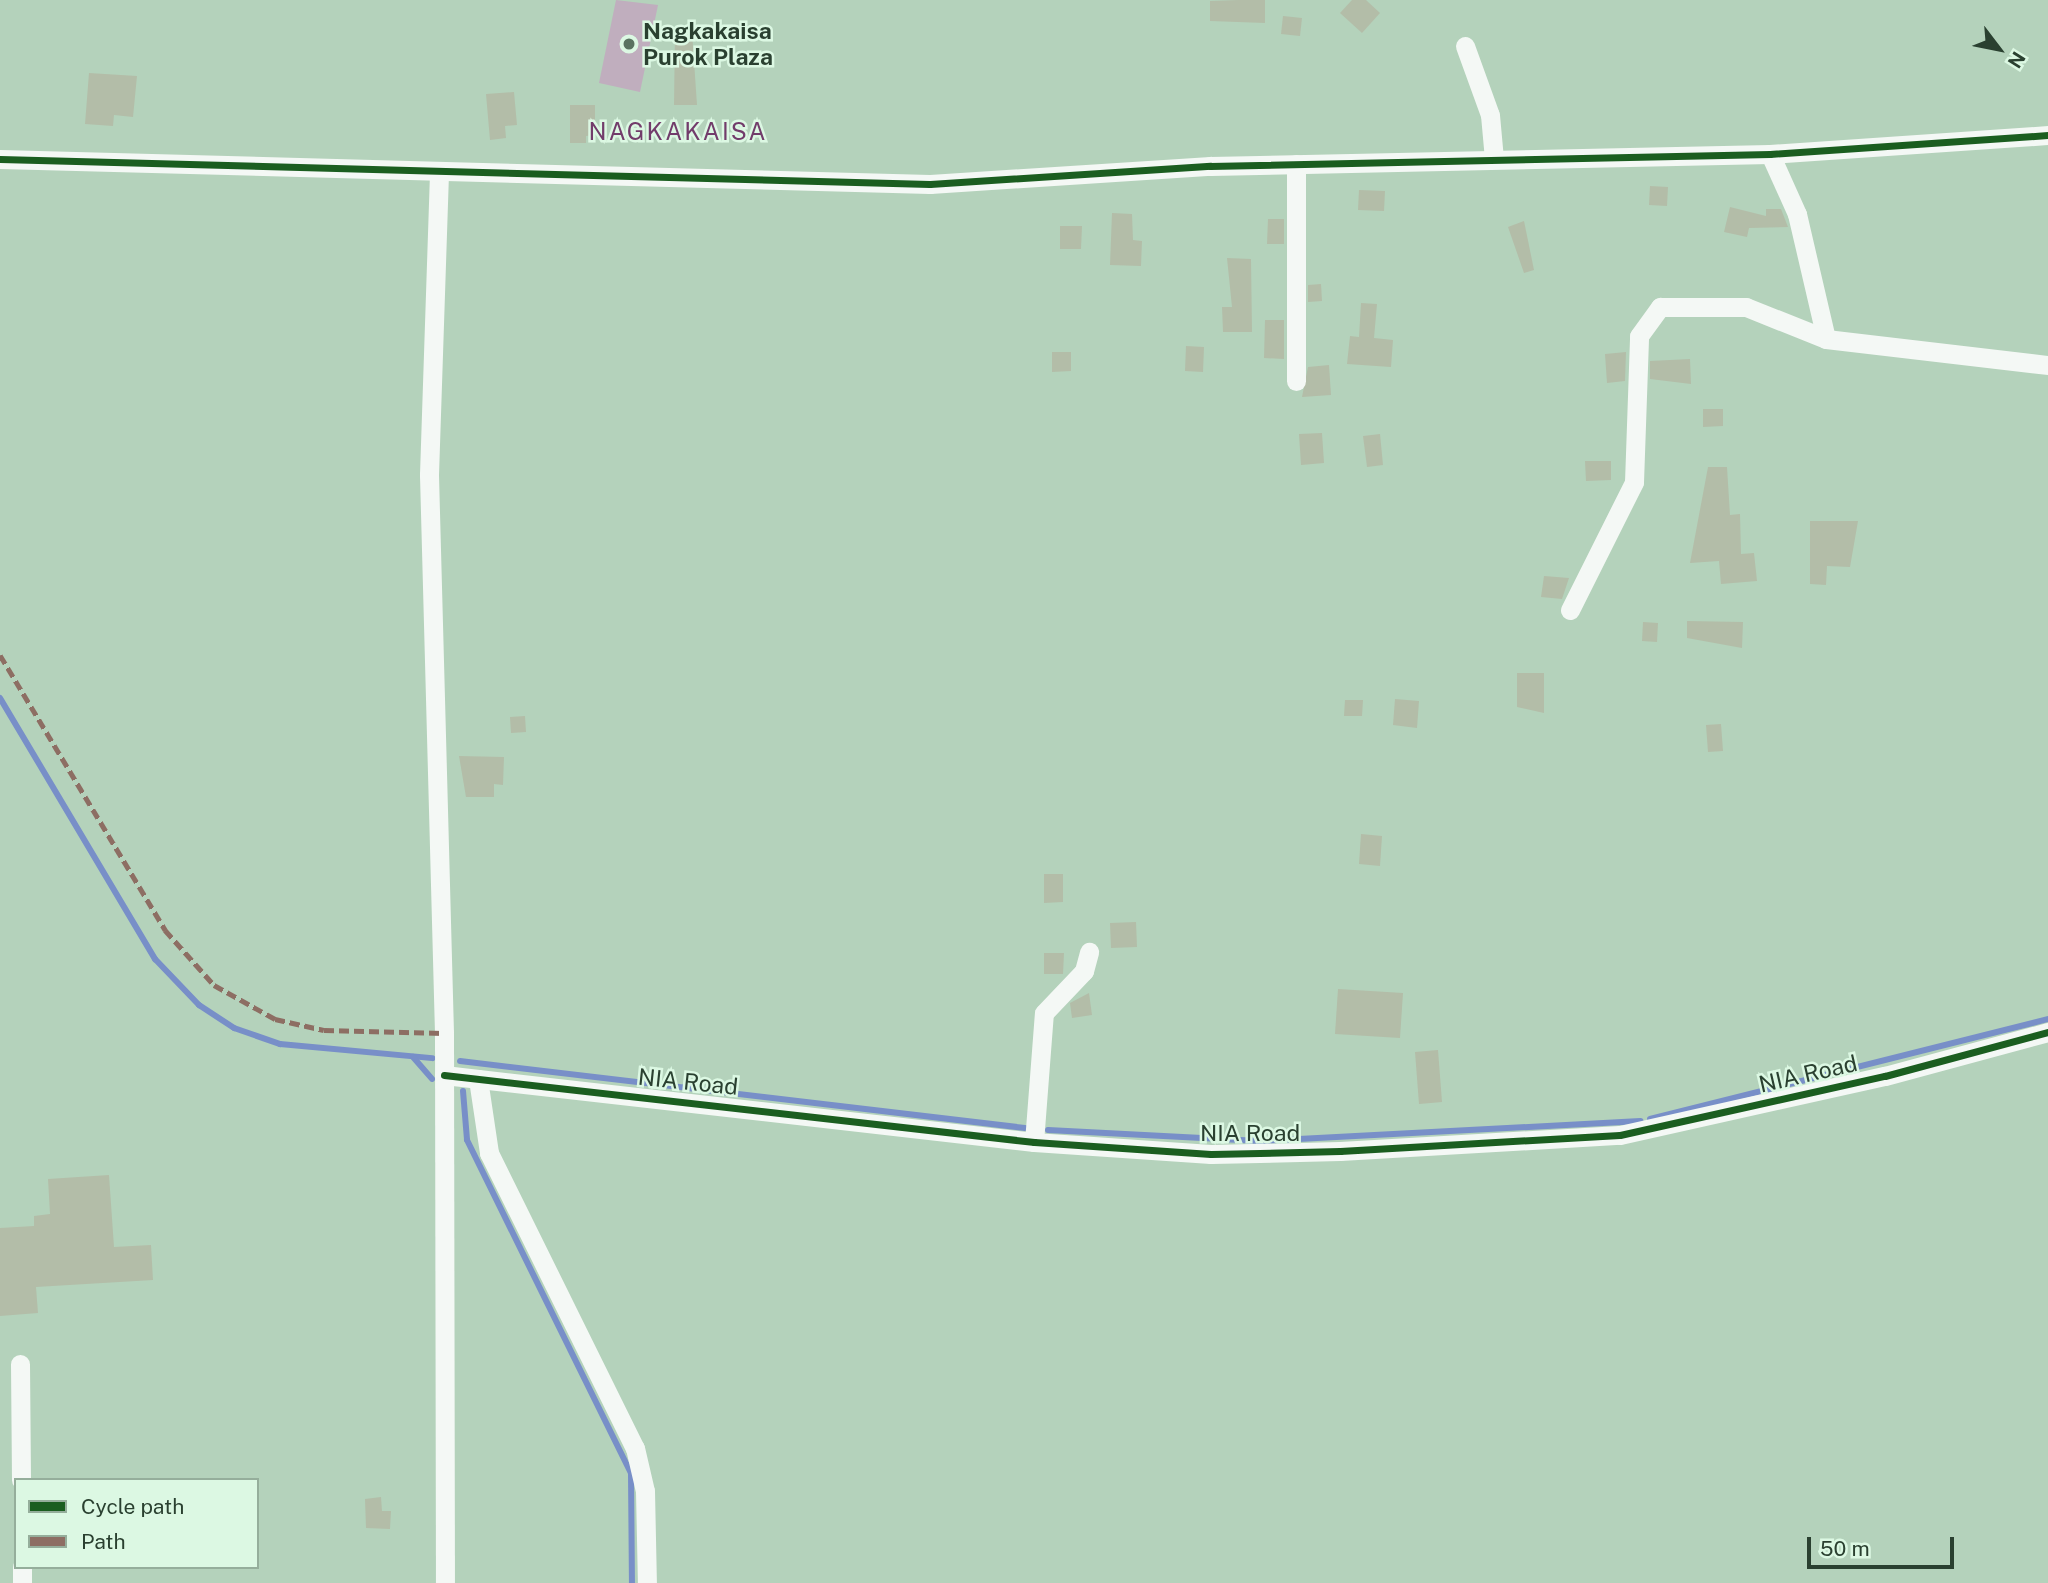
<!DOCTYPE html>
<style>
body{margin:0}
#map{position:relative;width:2048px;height:1583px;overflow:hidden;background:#b4d2bb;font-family:"Public Sans",sans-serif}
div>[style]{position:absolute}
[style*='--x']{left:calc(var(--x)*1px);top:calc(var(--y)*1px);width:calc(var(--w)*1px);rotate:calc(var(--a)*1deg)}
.green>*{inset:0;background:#c0aebe}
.stream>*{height:6px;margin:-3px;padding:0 3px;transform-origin:3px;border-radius:3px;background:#788fc8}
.building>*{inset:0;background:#b3bda8}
.minor>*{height:19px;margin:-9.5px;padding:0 9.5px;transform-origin:9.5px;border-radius:9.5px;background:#f4f8f5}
.quiet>*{height:5px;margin-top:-2.5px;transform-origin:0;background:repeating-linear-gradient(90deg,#8d6e63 0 10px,transparent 0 15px)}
.cycleway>*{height:7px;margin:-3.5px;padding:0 3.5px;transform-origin:3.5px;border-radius:3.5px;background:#1b5e20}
.dots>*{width:19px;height:19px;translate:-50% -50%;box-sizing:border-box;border:4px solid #dcf8e3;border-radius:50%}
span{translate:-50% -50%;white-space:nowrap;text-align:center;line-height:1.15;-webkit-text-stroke:5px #dcf8e3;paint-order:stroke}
.poi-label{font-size:23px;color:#2a4030;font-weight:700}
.left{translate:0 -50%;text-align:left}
.street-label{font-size:23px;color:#2a4030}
.neighbourhood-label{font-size:24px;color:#723c6b;letter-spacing:2px}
.legend{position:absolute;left:14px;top:1478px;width:245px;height:91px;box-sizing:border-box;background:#dcf8e3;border:2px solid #95ae9b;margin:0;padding:9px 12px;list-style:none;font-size:21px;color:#2a4030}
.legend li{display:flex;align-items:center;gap:14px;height:35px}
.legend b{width:35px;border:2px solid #95ae9b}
.north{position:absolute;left:1964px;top:14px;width:70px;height:70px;-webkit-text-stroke:5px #dcf8e3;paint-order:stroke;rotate:122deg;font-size:19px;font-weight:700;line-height:28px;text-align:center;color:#2a4030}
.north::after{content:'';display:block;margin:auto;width:24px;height:32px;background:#2a4030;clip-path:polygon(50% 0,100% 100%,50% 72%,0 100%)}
.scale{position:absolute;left:1807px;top:1537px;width:147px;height:32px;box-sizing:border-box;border:4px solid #2a4030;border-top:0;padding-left:9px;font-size:21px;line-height:24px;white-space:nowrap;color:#2a4030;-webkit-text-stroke:5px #dcf8e3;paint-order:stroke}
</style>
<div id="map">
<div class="green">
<div style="clip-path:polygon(616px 0,658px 5px,640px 92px,599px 83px)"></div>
</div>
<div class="stream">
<div style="--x:0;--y:698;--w:304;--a:59.3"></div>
<div style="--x:155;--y:959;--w:64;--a:46.3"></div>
<div style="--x:199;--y:1005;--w:42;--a:33.3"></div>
<div style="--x:234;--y:1028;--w:49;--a:19.2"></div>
<div style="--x:280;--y:1044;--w:153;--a:5.3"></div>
<div style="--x:413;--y:1057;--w:29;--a:49"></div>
<div style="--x:460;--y:1061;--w:569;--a:6.76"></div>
<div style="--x:463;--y:1091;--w:49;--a:85.3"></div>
<div style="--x:467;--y:1140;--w:372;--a:63.8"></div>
<div style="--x:631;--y:1474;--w:109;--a:89.5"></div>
<div style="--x:1650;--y:1119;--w:410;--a:-14.1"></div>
<div style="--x:1048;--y:1130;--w:212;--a:3"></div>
<div style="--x:1260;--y:1141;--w:381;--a:-3"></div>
</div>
<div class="building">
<div style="clip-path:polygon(1238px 0,1265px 0,1265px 23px,1210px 21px,1210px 1px)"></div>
<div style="clip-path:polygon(1352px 0,1366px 0,1380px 13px,1362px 33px,1340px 13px)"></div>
<div style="clip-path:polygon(1283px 16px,1302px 18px,1300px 36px,1281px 34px)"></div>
<div style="clip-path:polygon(675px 32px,692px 32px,697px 105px,674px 105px)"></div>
<div style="clip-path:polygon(89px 73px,137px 76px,133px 117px,114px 115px,113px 126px,85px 124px)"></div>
<div style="clip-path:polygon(514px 92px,517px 125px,505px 126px,506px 138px,490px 140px,486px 94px)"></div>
<div style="clip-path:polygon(570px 105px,595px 105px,595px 135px,586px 136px,586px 143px,570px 143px)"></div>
<div style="clip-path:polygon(1650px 186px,1668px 187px,1667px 206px,1649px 205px)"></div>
<div style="clip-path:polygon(1359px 190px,1385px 191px,1384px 211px,1358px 210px)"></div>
<div style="clip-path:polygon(1730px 207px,1766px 216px,1766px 209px,1781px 209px,1788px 227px,1749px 228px,1747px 237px,1724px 232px)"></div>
<div style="clip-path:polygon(1112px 213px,1132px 214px,1133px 240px,1142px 241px,1141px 266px,1110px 265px)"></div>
<div style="clip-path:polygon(1268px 219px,1284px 219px,1284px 244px,1267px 244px)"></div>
<div style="clip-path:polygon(1524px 221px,1534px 270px,1524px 273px,1508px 227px)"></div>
<div style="clip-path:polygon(1060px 226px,1082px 226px,1081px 249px,1060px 249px)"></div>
<div style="clip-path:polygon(1227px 258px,1251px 259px,1252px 332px,1223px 332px,1222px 307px,1232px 307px)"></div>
<div style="clip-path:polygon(1321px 284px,1322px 301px,1308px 302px,1308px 285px)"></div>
<div style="clip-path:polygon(1361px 303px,1377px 304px,1374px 338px,1393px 340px,1391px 367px,1347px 364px,1350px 336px,1359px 337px)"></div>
<div style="clip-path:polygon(1265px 320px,1284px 320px,1284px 359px,1264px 358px)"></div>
<div style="clip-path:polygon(1186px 346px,1204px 347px,1203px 372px,1185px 371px)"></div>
<div style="clip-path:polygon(1052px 352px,1071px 352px,1071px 371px,1052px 372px)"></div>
<div style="clip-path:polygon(1626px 352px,1625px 381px,1607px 383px,1605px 354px)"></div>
<div style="clip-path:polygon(1690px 359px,1691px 384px,1650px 379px,1650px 361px)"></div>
<div style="clip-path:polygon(1329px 365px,1331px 395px,1302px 397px,1308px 367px)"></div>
<div style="clip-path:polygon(1703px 409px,1723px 409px,1723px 426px,1703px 427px)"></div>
<div style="clip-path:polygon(1322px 433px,1324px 463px,1301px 465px,1299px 434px)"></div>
<div style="clip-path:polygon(1380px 434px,1383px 465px,1367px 467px,1363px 436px)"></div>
<div style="clip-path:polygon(1585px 461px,1611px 461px,1611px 480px,1586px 481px)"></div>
<div style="clip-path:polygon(1708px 467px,1727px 467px,1730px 515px,1740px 514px,1741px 554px,1754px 553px,1757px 581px,1721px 584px,1719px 561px,1690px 563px)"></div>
<div style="clip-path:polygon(1810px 521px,1858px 521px,1850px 567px,1827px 566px,1826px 585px,1810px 584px)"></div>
<div style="clip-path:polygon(1544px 576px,1569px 578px,1562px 599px,1541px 597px)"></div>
<div style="clip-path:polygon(1687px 621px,1743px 622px,1742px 648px,1687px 638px)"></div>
<div style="clip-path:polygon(1643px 622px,1658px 623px,1657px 642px,1642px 641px)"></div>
<div style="clip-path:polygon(1517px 673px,1544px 673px,1544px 713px,1517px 707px)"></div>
<div style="clip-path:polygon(1395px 699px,1419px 701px,1417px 728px,1393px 725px)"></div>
<div style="clip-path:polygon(1345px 700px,1363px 700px,1362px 716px,1344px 716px)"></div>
<div style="clip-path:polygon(525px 716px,526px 732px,511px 733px,510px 717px)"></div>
<div style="clip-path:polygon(1721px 724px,1723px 751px,1708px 752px,1706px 725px)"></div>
<div style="clip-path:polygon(459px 756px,504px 757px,503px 785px,494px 784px,494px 797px,466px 797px)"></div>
<div style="clip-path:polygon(1361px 834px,1382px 836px,1380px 866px,1359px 864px)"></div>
<div style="clip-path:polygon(1044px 874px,1063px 874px,1063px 902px,1044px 903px)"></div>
<div style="clip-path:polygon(1136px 922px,1137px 947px,1111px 948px,1110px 923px)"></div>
<div style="clip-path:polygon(1044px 953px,1064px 953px,1063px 974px,1044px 974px)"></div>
<div style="clip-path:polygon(1338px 989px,1403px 993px,1400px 1038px,1335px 1034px)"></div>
<div style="clip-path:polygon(1089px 993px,1092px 1015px,1072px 1018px,1070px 1003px)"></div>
<div style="clip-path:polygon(1438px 1050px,1442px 1102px,1419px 1104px,1415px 1052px)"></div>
<div style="clip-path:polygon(109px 1175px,114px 1247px,151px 1245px,153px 1280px,36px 1287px,38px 1313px,0 1316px,0 1228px,34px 1226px,34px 1216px,50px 1214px,48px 1179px)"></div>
<div style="clip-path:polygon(381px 1497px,382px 1511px,391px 1511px,390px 1529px,366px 1528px,365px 1499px)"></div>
</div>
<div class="minor">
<div style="--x:1465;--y:46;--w:73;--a:70.1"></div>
<div style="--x:1490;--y:115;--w:44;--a:84.8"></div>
<div style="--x:1770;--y:154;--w:66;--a:65.8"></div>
<div style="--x:1797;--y:214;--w:128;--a:76.9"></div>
<div style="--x:0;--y:159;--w:930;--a:1.54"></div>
<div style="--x:930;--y:184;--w:281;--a:-3.7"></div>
<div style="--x:1210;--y:166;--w:560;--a:-1.23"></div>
<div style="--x:1770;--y:154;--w:279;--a:-3.9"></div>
<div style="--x:1296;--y:164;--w:217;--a:90"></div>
<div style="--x:439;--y:173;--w:302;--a:91.9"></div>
<div style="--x:429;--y:475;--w:558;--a:88.46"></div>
<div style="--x:444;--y:1033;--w:550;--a:89.9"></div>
<div style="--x:1570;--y:610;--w:143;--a:-63.4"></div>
<div style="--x:1634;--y:482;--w:146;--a:-88"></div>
<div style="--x:1639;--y:336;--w:36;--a:-54"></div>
<div style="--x:1660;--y:307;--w:86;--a:0"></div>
<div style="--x:1746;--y:307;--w:86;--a:21.8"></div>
<div style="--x:1826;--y:339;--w:224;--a:6.7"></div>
<div style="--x:444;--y:1075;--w:594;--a:6.48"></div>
<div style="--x:1034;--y:1142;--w:177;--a:3.9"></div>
<div style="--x:1211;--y:1154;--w:129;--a:-1.3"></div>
<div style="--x:1340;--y:1151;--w:280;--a:-3.3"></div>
<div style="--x:1620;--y:1135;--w:271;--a:-12.6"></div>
<div style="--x:1885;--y:1076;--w:169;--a:-15.1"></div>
<div style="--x:478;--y:1079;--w:75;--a:81.5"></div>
<div style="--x:489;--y:1153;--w:329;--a:63.7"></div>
<div style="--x:635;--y:1448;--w:44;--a:76.9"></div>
<div style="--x:645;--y:1491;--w:92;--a:88.8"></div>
<div style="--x:1034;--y:1142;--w:129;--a:-85.6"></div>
<div style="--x:1044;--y:1013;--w:58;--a:-46.4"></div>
<div style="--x:1084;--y:971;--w:20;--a:-75"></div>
<div style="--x:20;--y:1364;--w:116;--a:89.5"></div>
<div style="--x:22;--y:1567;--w:16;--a:90"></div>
</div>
<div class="quiet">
<div style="--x:0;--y:655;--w:321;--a:59"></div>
<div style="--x:165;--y:930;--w:74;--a:48.3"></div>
<div style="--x:214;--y:985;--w:70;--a:29.1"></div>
<div style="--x:275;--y:1019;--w:50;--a:12.7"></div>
<div style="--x:324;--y:1030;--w:120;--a:1.4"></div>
</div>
<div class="cycleway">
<div style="--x:0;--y:159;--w:930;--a:1.54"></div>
<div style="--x:930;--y:184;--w:281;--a:-3.7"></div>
<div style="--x:1210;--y:166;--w:560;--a:-1.23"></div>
<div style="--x:1770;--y:154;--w:279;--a:-3.9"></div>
<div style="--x:444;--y:1075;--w:594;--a:6.48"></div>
<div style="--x:1034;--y:1142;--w:177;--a:3.9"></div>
<div style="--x:1211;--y:1154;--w:129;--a:-1.3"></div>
<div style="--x:1340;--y:1151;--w:280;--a:-3.3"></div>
<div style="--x:1620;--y:1135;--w:271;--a:-12.6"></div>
<div style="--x:1885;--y:1076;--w:169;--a:-15.1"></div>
</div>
<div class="dots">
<div style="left:629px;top:44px;background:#5a7361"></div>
</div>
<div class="poi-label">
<span class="left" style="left:643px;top:44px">Nagkakaisa<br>Purok Plaza</span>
</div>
<div class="street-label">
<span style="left:1808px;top:1074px;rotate:-13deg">NIA Road</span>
<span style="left:688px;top:1082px;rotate:6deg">NIA Road</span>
<span style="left:1250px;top:1133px">NIA Road</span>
</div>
<div class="neighbourhood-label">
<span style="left:678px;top:132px">NAGKAKAISA</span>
</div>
<ul class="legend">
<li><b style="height:9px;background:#1b5e20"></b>Cycle path</li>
<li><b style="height:9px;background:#8d6e63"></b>Path</li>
</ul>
<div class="north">N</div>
<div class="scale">50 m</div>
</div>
